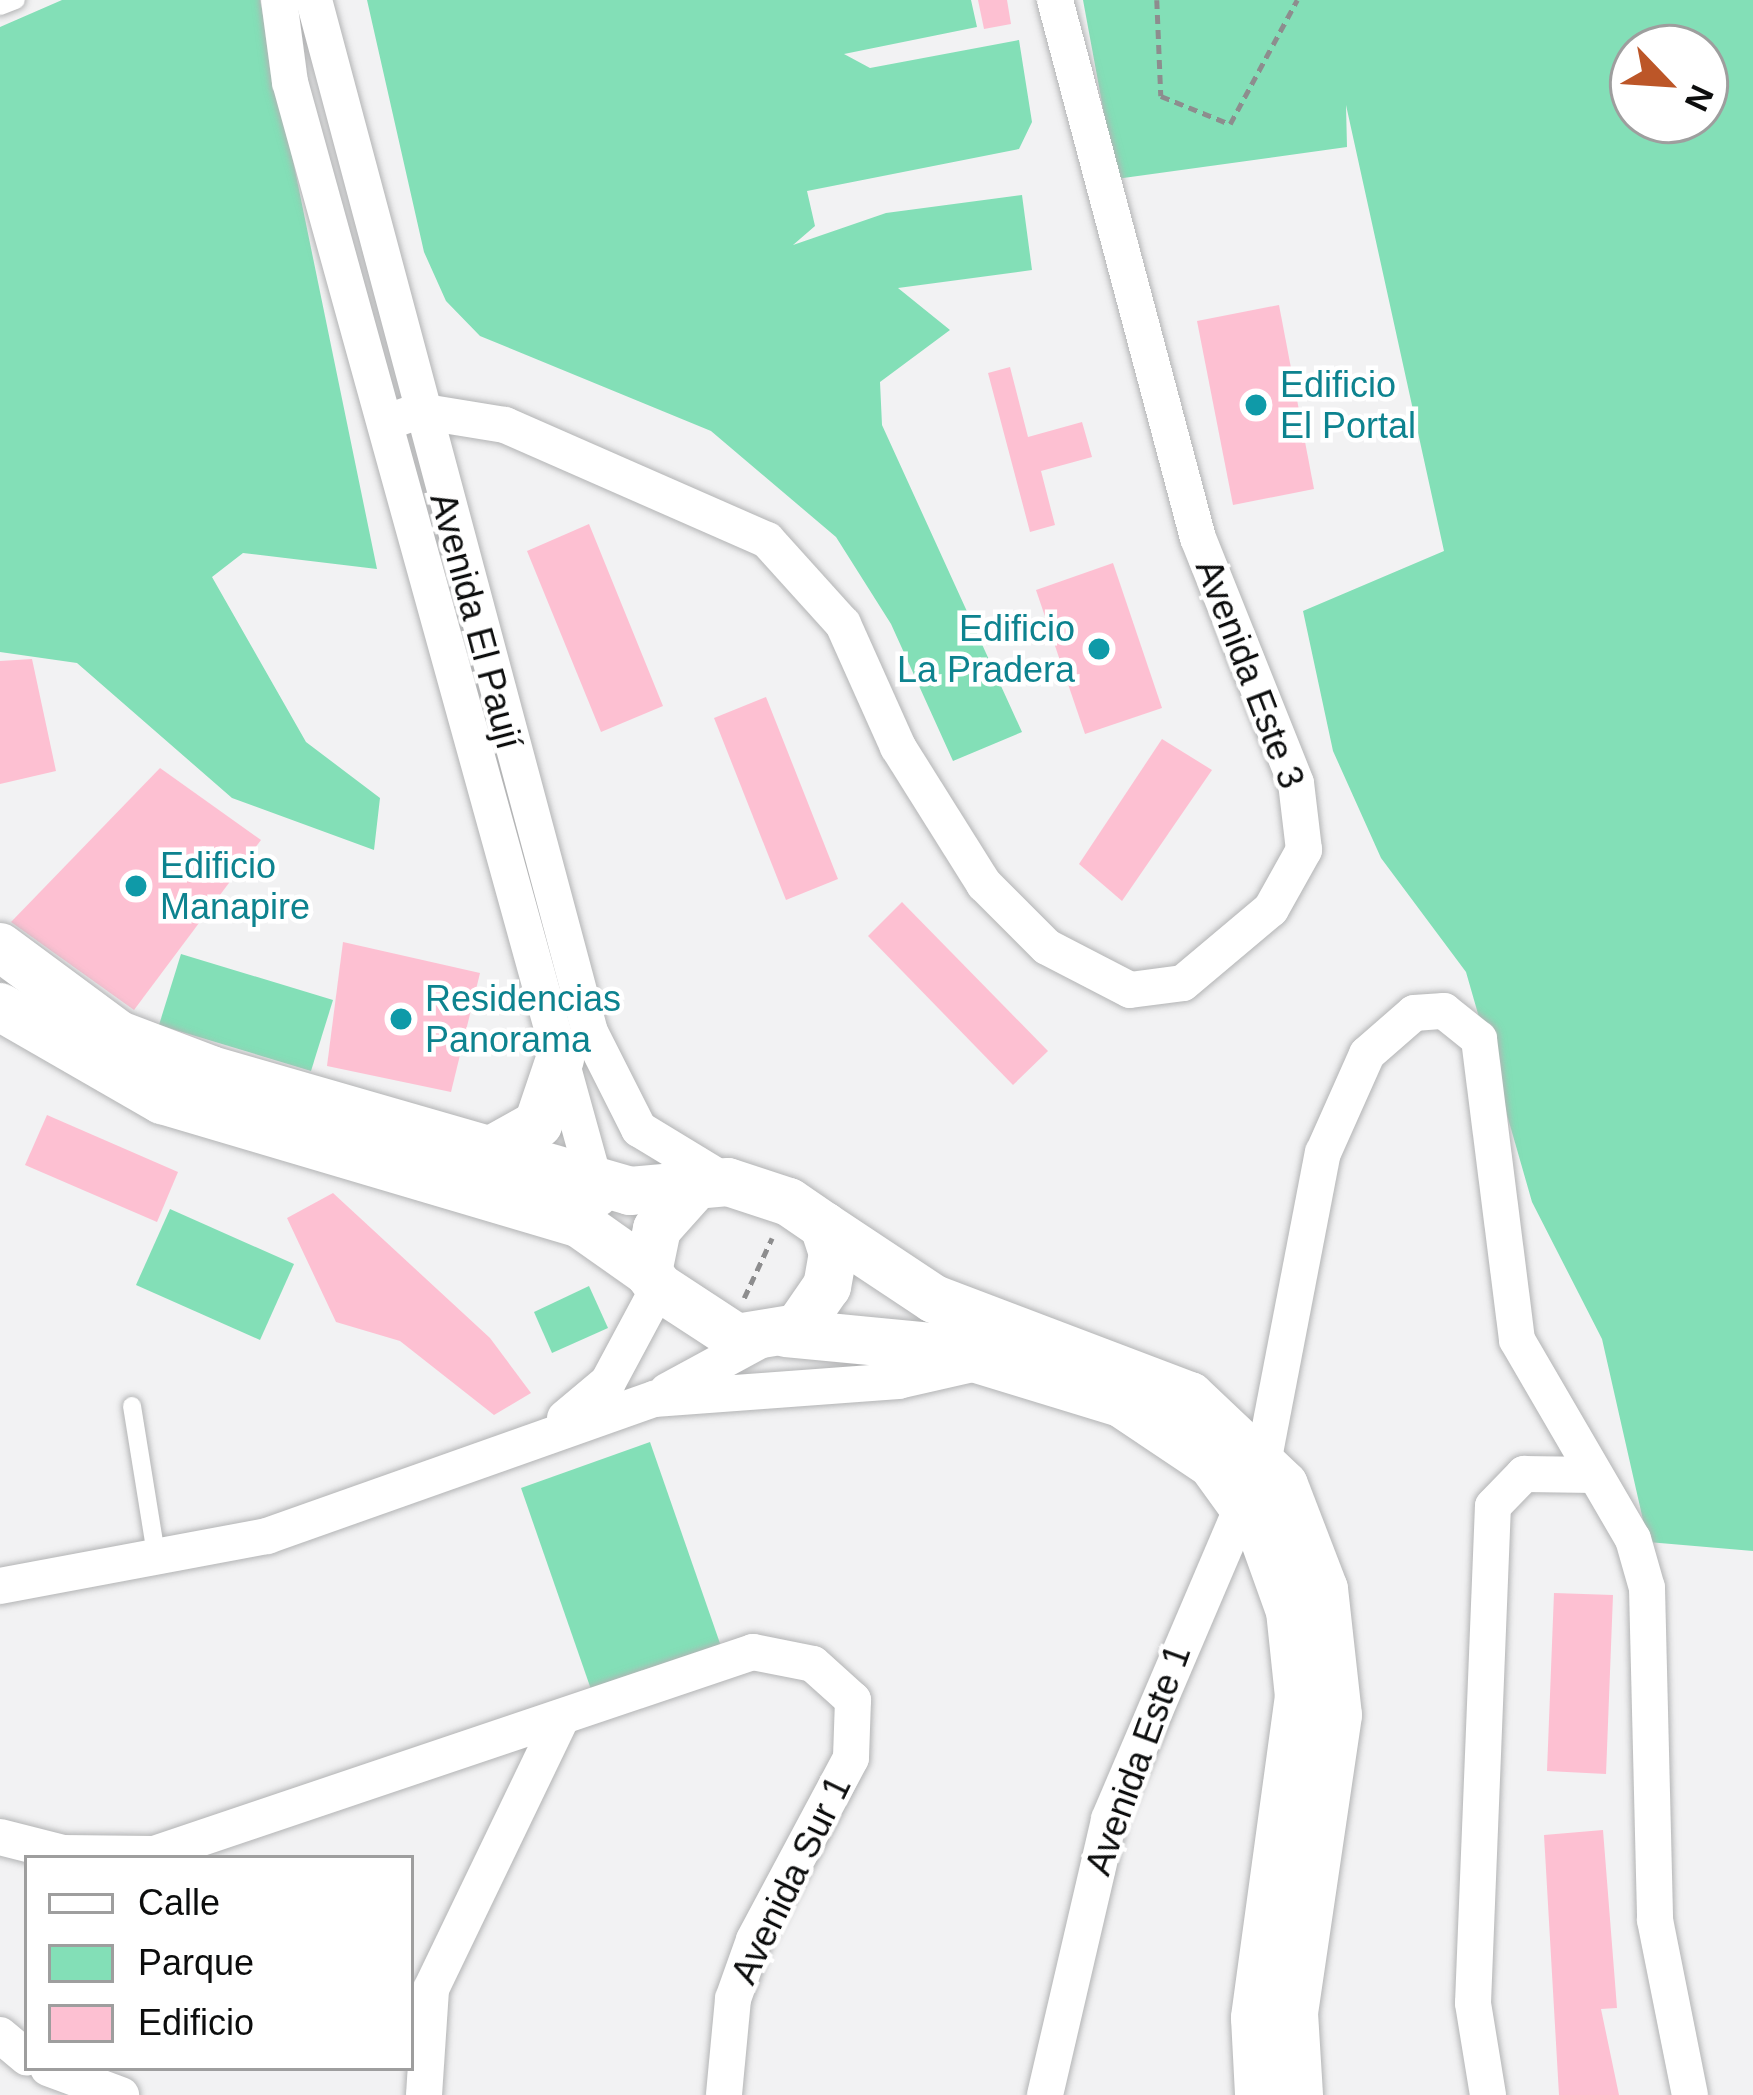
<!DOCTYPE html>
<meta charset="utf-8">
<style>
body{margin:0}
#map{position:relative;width:1753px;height:2095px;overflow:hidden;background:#f2f2f3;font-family:Arial,sans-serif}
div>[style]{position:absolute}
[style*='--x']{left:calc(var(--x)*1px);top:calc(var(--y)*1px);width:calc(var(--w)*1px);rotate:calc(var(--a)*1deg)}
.green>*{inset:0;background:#83dfb7}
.building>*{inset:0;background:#fdc0d2}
.path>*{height:4.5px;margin-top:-2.25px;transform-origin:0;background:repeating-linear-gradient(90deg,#8d8d8e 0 9px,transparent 0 15px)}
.roads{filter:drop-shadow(0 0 3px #b3b4b5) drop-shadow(0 0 3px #b3b4b5)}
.lane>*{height:18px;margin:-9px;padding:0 9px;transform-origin:9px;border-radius:9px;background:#fff}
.street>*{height:36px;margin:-18px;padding:0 18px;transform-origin:18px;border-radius:18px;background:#fff}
.secondary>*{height:48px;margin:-24px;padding:0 24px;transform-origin:24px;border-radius:24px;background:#fff}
.dots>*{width:33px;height:33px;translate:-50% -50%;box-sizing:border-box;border:6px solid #fff;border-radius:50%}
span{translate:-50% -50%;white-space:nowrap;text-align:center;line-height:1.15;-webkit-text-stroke:9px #fff;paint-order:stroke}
.culture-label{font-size:36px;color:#0d838f}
.left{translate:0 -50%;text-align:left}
.right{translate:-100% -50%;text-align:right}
.street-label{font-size:36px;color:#0c0d0d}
.legend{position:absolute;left:24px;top:1855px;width:390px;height:216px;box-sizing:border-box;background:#fff;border:3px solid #9e9e9e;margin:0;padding:15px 21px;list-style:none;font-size:36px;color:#0c0d0d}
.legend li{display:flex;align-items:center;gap:24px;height:60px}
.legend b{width:60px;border:3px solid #9e9e9e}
.north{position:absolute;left:1609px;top:24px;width:120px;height:120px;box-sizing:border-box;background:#fff;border:3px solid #9e9e9e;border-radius:50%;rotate:115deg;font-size:33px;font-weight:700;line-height:48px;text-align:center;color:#0c0d0d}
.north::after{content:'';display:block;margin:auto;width:42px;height:54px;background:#bc5628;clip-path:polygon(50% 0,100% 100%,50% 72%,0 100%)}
</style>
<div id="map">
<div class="green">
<div style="clip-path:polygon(62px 0,260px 0,377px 569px,243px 553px,212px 577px,306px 742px,380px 798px,374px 850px,232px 798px,77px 663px,0 652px,0 27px)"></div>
<div style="clip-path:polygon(367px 0,971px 0,977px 27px,844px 54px,870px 68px,1019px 40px,1032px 122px,1019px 149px,807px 191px,815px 226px,793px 245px,886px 213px,1022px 195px,1032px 270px,898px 288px,950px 330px,880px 382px,882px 425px,1022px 732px,953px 761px,891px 624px,836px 537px,711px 431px,480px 336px,446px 301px,424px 252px)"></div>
<div style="clip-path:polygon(evenodd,1083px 0,1753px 0,1753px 1551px,1648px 1542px,1602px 1339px,1532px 1202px,1466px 972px,1381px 858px,1333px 751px,1303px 611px,1444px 551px,1346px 105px,1347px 147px,1116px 179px,1083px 0,1633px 48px,1705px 48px,1705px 120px,1633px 120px,1633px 48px)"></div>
<div style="clip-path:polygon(181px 954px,333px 1000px,311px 1071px,159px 1025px)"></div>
<div style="clip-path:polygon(170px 1209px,294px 1264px,260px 1340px,136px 1285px)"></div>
<div style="clip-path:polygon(589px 1286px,608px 1328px,552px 1353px,534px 1312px)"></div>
<div style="clip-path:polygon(650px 1442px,723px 1652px,594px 1698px,521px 1488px)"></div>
</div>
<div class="building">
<div style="clip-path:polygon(978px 0,1007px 0,1011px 24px,984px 29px)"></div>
<div style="clip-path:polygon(1279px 305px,1314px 489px,1233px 505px,1197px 321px)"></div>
<div style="clip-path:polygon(1010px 367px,1028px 437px,1082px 422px,1092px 457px,1041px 471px,1055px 525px,1030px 532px,988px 373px)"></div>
<div style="clip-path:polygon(589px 524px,663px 706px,601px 732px,527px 551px)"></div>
<div style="clip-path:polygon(1113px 563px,1162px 708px,1085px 734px,1036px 590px)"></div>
<div style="clip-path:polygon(32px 659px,56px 771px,0 784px,0 661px)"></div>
<div style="clip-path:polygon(766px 697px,838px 879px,786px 900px,714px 718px)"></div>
<div style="clip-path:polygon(1162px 739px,1212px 770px,1122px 901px,1079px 864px)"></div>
<div style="clip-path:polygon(160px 768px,261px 840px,134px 1010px,11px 922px)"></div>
<div style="clip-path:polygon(902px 902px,1048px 1051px,1013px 1085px,868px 936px)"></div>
<div style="clip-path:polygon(343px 942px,480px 973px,451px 1092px,327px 1066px)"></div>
<div style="clip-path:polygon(47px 1115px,178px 1172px,157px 1222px,25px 1165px)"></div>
<div style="clip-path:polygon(333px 1193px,490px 1338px,531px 1393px,494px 1415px,400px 1341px,336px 1322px,287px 1218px)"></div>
<div style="clip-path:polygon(1554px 1593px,1613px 1595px,1606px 1774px,1547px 1771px)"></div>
<div style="clip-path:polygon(1603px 1830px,1617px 2008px,1601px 2009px,1619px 2095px,1559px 2095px,1544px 1835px)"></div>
</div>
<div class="path">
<div style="--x:1157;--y:0;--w:96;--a:87.6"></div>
<div style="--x:1161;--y:96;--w:74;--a:22.1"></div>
<div style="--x:1230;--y:124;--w:141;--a:-61.6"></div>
<div style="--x:744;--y:1298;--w:66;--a:-65"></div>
</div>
<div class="roads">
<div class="lane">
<div style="--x:0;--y:6;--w:17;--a:-21"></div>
<div style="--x:132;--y:1406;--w:157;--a:80.8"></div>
</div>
<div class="street">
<div style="--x:279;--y:0;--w:83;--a:82.4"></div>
<div style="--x:290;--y:82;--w:1158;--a:74.52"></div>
<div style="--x:314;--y:0;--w:1068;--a:75.03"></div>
<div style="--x:590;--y:1032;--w:109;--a:63.2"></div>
<div style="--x:639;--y:1129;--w:100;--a:31.2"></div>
<div style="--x:387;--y:422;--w:34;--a:-19"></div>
<div style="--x:419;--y:411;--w:87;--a:9.2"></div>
<div style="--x:505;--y:425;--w:286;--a:23.7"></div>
<div style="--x:767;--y:540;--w:113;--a:47.9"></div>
<div style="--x:843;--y:624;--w:135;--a:65.9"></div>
<div style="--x:898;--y:747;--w:162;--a:57.9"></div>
<div style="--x:984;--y:884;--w:89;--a:45"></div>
<div style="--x:1047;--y:947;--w:93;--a:27.4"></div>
<div style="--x:1130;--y:990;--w:53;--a:-7.5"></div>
<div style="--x:1183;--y:983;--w:115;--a:-40.1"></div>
<div style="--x:1271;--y:909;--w:68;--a:-60.8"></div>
<div style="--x:1304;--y:850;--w:67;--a:-96.8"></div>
<div style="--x:1296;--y:783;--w:264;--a:-111.8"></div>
<div style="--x:1198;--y:538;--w:557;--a:-104.89"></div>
<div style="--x:667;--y:1391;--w:107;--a:-28.5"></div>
<div style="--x:565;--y:1418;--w:56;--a:-39.9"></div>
<div style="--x:608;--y:1382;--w:108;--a:-61.8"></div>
<div style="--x:1264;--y:1458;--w:311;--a:-79.1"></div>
<div style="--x:1323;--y:1153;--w:108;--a:-66"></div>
<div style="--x:1367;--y:1054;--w:62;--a:-41.1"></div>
<div style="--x:1414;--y:1013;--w:30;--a:-4"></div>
<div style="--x:1444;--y:1011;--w:45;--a:38.7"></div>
<div style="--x:1479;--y:1039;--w:303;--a:82.8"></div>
<div style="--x:1517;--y:1340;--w:230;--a:59.8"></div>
<div style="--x:1633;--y:1539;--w:51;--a:74.1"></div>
<div style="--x:1647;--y:1588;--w:332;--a:88.6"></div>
<div style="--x:1655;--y:1920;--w:178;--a:78.7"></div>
<div style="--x:0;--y:1586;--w:272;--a:-10.6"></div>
<div style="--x:267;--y:1536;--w:411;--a:-19.5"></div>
<div style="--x:654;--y:1399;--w:245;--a:-4.2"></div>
<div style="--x:898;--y:1381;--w:89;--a:-12.9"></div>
<div style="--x:0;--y:1837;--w:65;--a:14.3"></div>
<div style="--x:63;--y:1853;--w:91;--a:0.6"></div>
<div style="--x:154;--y:1854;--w:632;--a:-18.64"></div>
<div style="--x:753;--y:1652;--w:61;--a:11.3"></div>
<div style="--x:813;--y:1664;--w:54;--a:42"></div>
<div style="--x:853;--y:1700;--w:58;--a:92"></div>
<div style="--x:851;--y:1758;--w:206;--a:118.1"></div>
<div style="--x:754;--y:1940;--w:63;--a:109.6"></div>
<div style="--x:733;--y:1999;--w:96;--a:95.4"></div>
<div style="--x:0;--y:2035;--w:35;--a:40"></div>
<div style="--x:48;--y:2068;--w:78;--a:20.3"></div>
<div style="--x:424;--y:2095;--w:106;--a:-86.2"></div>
<div style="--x:431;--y:1989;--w:295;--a:-64.3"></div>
<div style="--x:1045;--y:2095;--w:283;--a:-76.9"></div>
<div style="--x:1109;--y:1819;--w:341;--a:-66.9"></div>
<div style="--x:1488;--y:2095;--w:93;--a:-99.3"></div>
<div style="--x:1473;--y:2003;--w:497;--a:-87.7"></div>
<div style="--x:1493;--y:1506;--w:45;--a:-45.9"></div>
<div style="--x:1524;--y:1474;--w:70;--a:0.8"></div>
</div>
<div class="secondary">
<div style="--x:0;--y:947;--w:148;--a:36.5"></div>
<div style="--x:119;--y:1035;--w:98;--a:20.8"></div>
<div style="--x:211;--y:1070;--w:436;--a:16.1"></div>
<div style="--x:630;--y:1191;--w:98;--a:-5.2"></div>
<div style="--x:728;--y:1182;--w:64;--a:18.2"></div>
<div style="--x:789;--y:1202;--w:42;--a:34.4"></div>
<div style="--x:824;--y:1226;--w:28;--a:72"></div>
<div style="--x:833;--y:1253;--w:34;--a:100"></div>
<div style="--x:827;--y:1286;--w:51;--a:124.6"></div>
<div style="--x:798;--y:1328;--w:62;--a:170.7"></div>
<div style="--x:737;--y:1338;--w:93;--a:-146.8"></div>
<div style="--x:659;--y:1287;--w:19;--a:-126"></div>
<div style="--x:648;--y:1272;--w:44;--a:-78.2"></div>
<div style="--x:657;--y:1229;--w:51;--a:-48.2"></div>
<div style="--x:0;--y:1007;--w:187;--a:29.9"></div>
<div style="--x:162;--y:1100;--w:436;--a:16.5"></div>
<div style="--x:580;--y:1224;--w:83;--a:35.2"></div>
<div style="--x:486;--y:1153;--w:60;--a:-29.1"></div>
<div style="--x:538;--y:1124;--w:69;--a:-71.3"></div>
<div style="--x:824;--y:1226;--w:132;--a:33.6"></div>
<div style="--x:934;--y:1299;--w:274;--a:20.8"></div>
<div style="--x:1190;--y:1396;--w:129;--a:43.4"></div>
<div style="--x:1284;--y:1485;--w:111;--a:69"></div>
<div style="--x:1324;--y:1589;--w:127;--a:83.7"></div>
<div style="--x:1338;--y:1715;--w:301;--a:98.4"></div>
<div style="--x:1294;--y:2013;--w:82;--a:86.5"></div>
<div style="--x:786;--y:1333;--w:156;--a:5.5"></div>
<div style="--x:941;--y:1348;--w:188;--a:17"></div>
<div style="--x:1121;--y:1403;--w:110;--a:33.8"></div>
<div style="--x:1212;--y:1464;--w:85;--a:54.1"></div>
<div style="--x:1262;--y:1533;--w:83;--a:70.3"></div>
<div style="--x:1290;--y:1611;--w:85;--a:84"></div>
<div style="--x:1299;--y:1696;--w:325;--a:97.8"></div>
<div style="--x:1255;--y:2018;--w:77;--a:87"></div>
</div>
</div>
<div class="dots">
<div style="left:1256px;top:405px;background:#0f9aa8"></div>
<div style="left:1099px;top:649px;background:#0f9aa8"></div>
<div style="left:136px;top:886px;background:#0f9aa8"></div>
<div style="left:401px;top:1019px;background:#0f9aa8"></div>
</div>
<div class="culture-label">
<span class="left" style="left:1280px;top:405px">Edificio<br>El Portal</span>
<span class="right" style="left:1075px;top:649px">Edificio<br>La Pradera</span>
<span class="left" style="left:160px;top:886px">Edificio<br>Manapire</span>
<span class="left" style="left:425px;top:1019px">Residencias<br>Panorama</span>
</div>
<div class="street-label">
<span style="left:476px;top:621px;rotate:75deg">Avenida El Paují</span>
<span style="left:1250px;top:674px;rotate:69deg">Avenida Este 3</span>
<span style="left:1138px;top:1760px;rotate:-70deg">Avenida Este 1</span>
<span style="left:791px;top:1880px;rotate:-64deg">Avenida Sur 1</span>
</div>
<ul class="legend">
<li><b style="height:15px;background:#fff"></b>Calle</li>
<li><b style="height:33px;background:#83dfb7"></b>Parque</li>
<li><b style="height:33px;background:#fdc0d2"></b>Edificio</li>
</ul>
<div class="north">N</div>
</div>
